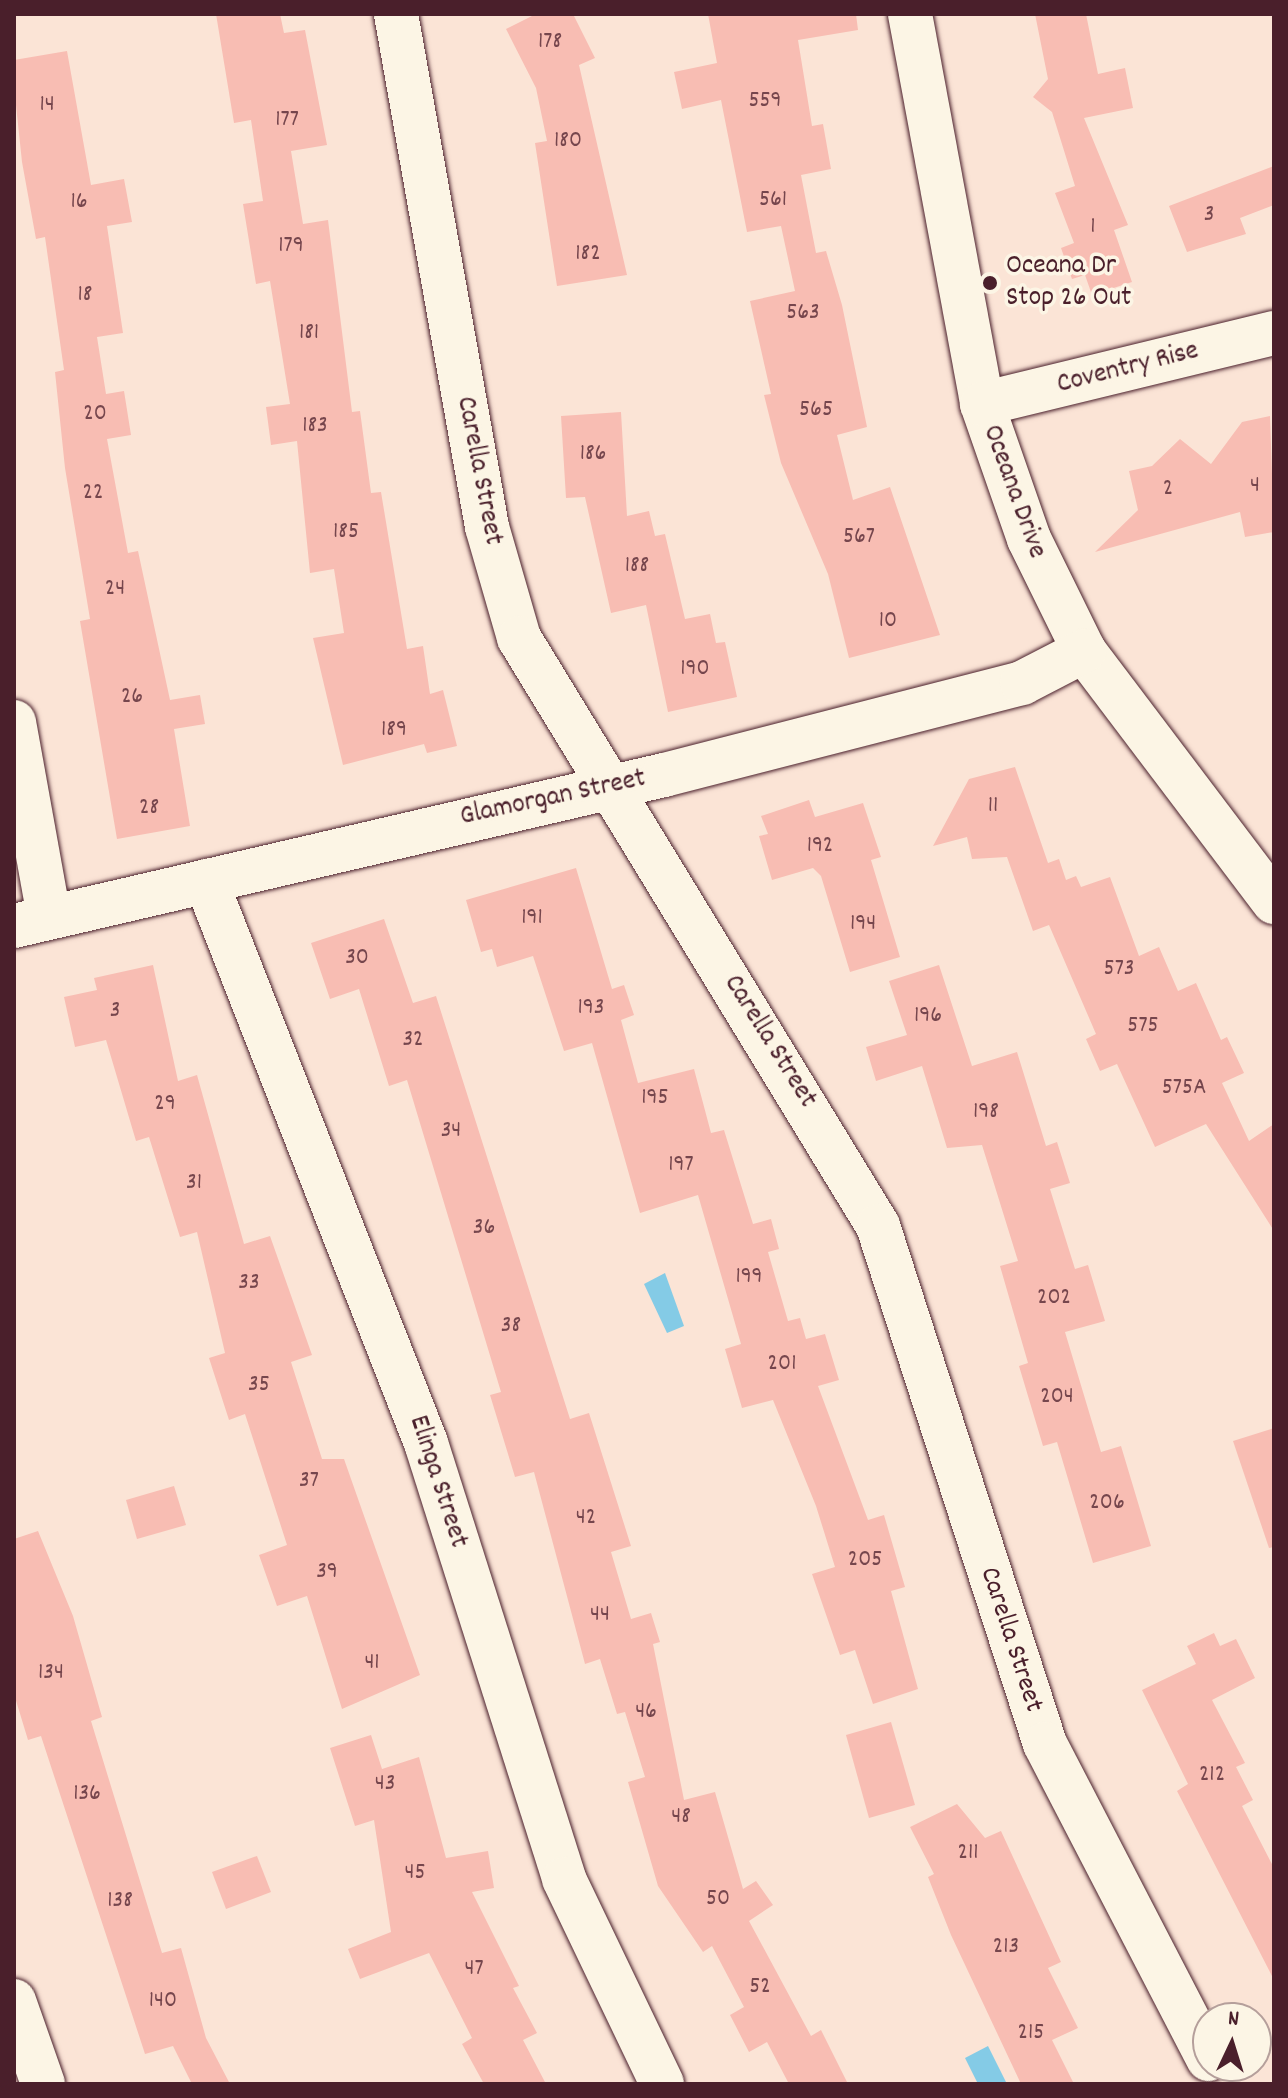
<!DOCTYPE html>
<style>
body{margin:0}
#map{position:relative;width:1288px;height:2098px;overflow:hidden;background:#fbe4d6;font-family:Dekko,sans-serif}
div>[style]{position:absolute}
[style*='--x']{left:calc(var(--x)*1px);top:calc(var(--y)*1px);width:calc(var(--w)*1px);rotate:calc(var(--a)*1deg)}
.water>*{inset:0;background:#84cbe6}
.building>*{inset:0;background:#f8bdb3}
.roads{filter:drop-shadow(0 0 2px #4a1f2b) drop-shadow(0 0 2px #4a1f2b)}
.minor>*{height:44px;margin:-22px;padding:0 22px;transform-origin:22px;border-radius:22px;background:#fcf5e5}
.tertiary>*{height:44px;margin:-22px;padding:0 22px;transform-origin:22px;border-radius:22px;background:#fcf5e5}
.dots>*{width:22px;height:22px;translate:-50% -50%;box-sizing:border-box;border:4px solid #fcf5e5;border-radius:50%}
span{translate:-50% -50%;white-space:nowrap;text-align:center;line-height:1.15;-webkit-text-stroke:7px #fcf5e5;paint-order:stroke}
.number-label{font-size:24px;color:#76464d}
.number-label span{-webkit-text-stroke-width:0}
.poi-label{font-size:28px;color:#4a1f2b}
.left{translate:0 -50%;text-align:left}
.street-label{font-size:28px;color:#4a1f2b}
.frame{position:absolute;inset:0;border:16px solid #4a1f2b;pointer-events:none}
.north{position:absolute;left:1192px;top:2002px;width:80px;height:80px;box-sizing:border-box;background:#fcf5e5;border:2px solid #b59f9b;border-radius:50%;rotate:4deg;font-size:22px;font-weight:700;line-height:32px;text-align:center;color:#4a1f2b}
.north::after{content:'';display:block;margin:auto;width:28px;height:36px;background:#4a1f2b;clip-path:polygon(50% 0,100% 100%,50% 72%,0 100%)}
</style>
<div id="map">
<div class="water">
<div style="clip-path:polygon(665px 1273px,684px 1326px,667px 1333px,644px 1284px)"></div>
<div style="clip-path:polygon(988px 2046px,1007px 2084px,978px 2084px,965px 2058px)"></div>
</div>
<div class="building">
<div style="clip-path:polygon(216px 14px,280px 14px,284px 33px,305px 30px,327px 145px,291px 151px,303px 224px,328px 220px,352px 412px,360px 411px,371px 493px,381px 492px,407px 649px,423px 646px,430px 694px,443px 690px,457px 746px,427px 753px,424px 744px,343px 765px,313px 638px,344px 633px,334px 569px,310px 573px,297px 441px,271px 445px,266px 407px,290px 404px,270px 281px,256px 284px,243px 204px,263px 201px,251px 120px,234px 123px)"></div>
<div style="clip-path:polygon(536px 14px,573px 14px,595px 58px,579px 65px,627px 275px,557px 286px,535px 143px,547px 141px,536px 88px,506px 29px)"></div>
<div style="clip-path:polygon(708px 14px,856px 14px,858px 30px,798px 40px,812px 126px,823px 124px,831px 169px,801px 175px,816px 253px,826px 251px,842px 305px,867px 427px,837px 435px,853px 500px,890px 487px,940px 635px,849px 658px,828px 574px,781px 463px,764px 395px,771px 394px,750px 301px,795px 291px,781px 226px,747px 232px,721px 100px,682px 109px,674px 72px,717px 63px)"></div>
<div style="clip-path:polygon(1035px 14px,1086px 14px,1098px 74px,1125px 68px,1133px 108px,1084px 118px,1128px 225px,1114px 230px,1132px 282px,1092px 295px,1085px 275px,1072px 279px,1061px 248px,1074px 243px,1055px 193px,1075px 186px,1052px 112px,1033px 97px,1048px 79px)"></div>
<div style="clip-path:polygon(67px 51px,91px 185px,124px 179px,132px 222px,107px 226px,123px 333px,97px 337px,106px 394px,124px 391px,131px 435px,107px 439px,128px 553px,138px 551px,170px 700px,200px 695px,205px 724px,174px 729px,190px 826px,117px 839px,80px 621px,90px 619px,65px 468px,55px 372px,64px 370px,45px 237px,36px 239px,22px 162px,14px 86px,14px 60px)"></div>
<div style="clip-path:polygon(1274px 166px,1274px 205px,1240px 218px,1246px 234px,1187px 252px,1169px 206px)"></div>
<div style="clip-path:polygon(621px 412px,627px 516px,649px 511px,655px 536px,665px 534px,685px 619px,710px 614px,716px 643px,725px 642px,737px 697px,668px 712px,646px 605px,611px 613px,585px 497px,566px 498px,561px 416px)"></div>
<div style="clip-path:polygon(1270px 416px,1274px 532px,1245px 537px,1240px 512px,1095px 552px,1138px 510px,1129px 471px,1152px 466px,1180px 439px,1211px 464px,1242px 422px)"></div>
<div style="clip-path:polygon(1015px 767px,1048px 863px,1059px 859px,1066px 880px,1076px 876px,1081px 887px,1110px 877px,1139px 956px,1159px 947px,1178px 991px,1196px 983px,1221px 1040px,1227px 1037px,1244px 1073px,1222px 1083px,1249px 1141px,1274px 1124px,1274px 1231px,1206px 1124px,1155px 1147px,1117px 1064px,1100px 1071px,1086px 1039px,1096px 1034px,1049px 925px,1033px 931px,1007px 857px,972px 859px,967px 837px,933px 846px,969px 779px)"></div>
<div style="clip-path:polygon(809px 800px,815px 817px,863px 803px,881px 857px,871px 860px,900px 957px,850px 972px,821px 876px,813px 868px,772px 880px,759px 836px,768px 834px,761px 816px)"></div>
<div style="clip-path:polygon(576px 868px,612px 989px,624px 985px,634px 1015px,621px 1020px,638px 1083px,694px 1069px,711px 1133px,724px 1130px,753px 1224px,771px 1219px,779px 1249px,768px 1252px,788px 1321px,800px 1318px,806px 1339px,825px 1334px,839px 1380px,818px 1386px,868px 1520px,884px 1515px,905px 1587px,891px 1591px,918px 1689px,873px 1704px,855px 1650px,840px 1655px,812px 1574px,835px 1567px,816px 1506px,773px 1400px,742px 1408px,725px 1349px,741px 1344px,698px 1195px,640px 1213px,592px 1043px,564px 1051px,533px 956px,497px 967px,492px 949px,481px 952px,466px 900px)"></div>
<div style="clip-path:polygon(384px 919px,413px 1003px,436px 996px,570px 1419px,589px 1413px,631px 1546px,611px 1552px,631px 1619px,651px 1613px,660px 1642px,653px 1644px,684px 1800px,715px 1792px,743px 1889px,756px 1881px,773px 1905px,749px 1921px,811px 2036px,821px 2030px,848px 2084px,789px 2084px,767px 2042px,749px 2052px,730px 2015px,744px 2007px,712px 1946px,703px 1952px,658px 1886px,628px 1782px,645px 1777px,625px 1712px,617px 1714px,600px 1659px,585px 1664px,534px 1472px,515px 1477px,490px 1395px,501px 1392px,407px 1080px,389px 1086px,359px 989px,330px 999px,311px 943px)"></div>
<div style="clip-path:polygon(153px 965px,178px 1081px,197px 1075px,244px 1244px,270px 1236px,312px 1355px,291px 1362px,322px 1459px,344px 1459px,420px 1675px,342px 1709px,307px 1596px,277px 1606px,259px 1555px,287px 1545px,245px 1414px,229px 1420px,209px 1358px,225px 1353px,197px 1232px,180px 1237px,149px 1137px,136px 1141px,106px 1040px,75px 1047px,64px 997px,97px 990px,94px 978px)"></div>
<div style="clip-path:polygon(939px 965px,972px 1066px,1017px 1052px,1046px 1146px,1057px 1142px,1070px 1183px,1050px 1189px,1075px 1269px,1088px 1265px,1105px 1321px,1065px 1332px,1101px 1452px,1121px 1446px,1151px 1546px,1093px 1563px,1057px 1442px,1043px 1446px,1019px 1366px,1028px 1363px,1000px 1266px,1018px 1261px,982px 1145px,947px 1148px,922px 1066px,876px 1081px,866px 1047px,907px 1035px,889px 981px)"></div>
<div style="clip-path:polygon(1274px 1428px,1274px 1547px,1269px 1548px,1233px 1441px)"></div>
<div style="clip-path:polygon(174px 1486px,186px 1525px,137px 1539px,126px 1500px)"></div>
<div style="clip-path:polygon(38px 1531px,73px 1616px,102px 1717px,91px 1721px,162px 1953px,181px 1948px,206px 2038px,230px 2084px,192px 2084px,173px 2046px,145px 2054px,41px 1736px,28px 1740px,14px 1694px,14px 1539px)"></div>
<div style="clip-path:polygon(1214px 1633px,1220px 1646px,1236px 1639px,1255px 1678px,1212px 1700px,1245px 1763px,1236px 1767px,1253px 1800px,1242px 1806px,1274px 1868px,1274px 1980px,1177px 1791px,1188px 1784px,1142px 1690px,1196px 1664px,1187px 1646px)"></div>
<div style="clip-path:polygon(891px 1722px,915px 1805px,869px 1818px,846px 1735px)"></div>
<div style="clip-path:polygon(371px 1735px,382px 1769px,419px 1757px,446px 1858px,488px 1851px,494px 1888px,472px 1892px,519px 1986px,513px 1988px,537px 2033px,523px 2040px,546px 2084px,484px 2084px,462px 2044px,472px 2038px,429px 1953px,360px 1979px,348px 1949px,391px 1932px,374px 1820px,355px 1826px,330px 1748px)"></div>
<div style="clip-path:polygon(957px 1804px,985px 1838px,1001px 1831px,1061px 1962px,1048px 1968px,1078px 2028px,1052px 2040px,1074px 2084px,1021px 2084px,951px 1935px,928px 1877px,934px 1874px,910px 1827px)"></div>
<div style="clip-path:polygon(257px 1856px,271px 1892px,226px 1909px,212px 1872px)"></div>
</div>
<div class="roads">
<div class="minor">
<div style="--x:396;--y:14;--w:521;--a:79.94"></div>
<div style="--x:487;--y:527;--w:116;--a:73.9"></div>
<div style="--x:519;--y:638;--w:689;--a:58.59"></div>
<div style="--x:878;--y:1226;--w:544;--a:72.13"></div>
<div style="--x:1045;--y:1744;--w:355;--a:62.6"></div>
<div style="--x:910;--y:14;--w:397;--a:79.5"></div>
<div style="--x:982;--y:404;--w:143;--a:70.8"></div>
<div style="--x:1029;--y:539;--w:125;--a:63.8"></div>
<div style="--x:1084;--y:651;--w:315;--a:52.9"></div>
<div style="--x:982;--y:404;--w:301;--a:-13.7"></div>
<div style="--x:14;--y:722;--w:198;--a:79.8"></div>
<div style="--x:206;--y:881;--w:604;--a:68.62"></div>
<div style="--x:426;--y:1443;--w:457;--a:72.4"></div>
<div style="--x:564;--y:1879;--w:227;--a:64.4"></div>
<div style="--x:14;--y:926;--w:667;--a:-13.08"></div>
<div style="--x:664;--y:775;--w:370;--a:-14.4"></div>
<div style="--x:1022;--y:683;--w:70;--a:-27.3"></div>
</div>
<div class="tertiary">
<div style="--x:14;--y:2001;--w:88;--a:70.7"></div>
</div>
</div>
<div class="dots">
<div style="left:990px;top:283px;background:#4a1f2b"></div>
</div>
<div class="number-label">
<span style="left:550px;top:43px">178</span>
<span style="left:765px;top:102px">559</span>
<span style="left:47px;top:106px">14</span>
<span style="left:287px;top:121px">177</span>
<span style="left:568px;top:142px">180</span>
<span style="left:773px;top:201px">561</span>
<span style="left:79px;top:203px">16</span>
<span style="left:1209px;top:216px">3</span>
<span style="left:1093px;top:228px">1</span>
<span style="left:291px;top:247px">179</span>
<span style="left:588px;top:255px">182</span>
<span style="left:85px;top:296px">18</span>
<span style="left:803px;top:314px">563</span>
<span style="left:309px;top:334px">181</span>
<span style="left:816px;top:411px">565</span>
<span style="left:95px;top:415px">20</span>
<span style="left:315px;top:427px">183</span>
<span style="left:593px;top:455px">186</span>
<span style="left:1255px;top:487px">4</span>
<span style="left:1168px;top:490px">2</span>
<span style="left:93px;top:494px">22</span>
<span style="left:346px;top:533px">185</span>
<span style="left:859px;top:538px">567</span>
<span style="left:637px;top:567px">188</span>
<span style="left:115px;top:590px">24</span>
<span style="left:888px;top:622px">10</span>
<span style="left:695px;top:670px">190</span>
<span style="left:132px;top:698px">26</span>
<span style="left:394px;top:731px">189</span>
<span style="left:993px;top:807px">11</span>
<span style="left:149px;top:809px">28</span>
<span style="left:820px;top:847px">192</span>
<span style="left:532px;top:919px">191</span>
<span style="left:863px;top:925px">194</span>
<span style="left:357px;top:959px">30</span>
<span style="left:1119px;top:970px">573</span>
<span style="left:591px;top:1009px">193</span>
<span style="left:115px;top:1012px">3</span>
<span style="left:928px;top:1017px">196</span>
<span style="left:1143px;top:1027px">575</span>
<span style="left:413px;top:1041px">32</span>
<span style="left:1184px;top:1089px">575A</span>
<span style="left:655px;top:1099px">195</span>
<span style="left:165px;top:1105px">29</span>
<span style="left:986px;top:1113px">198</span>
<span style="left:451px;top:1132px">34</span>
<span style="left:681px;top:1166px">197</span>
<span style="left:194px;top:1184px">31</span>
<span style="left:484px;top:1229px">36</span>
<span style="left:749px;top:1278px">199</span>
<span style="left:249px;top:1284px">33</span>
<span style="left:1054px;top:1299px">202</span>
<span style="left:511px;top:1327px">38</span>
<span style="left:782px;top:1365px">201</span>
<span style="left:259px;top:1386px">35</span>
<span style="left:1057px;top:1398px">204</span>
<span style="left:309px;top:1482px">37</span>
<span style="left:1107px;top:1504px">206</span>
<span style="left:586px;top:1519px">42</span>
<span style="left:865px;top:1561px">205</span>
<span style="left:327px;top:1573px">39</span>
<span style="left:600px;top:1616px">44</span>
<span style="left:372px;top:1664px">41</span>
<span style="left:51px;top:1674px">134</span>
<span style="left:646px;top:1713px">46</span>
<span style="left:1212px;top:1776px">212</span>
<span style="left:385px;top:1785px">43</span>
<span style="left:87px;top:1795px">136</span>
<span style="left:681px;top:1818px">48</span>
<span style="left:968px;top:1854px">211</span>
<span style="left:415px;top:1874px">45</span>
<span style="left:718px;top:1900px">50</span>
<span style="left:120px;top:1902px">138</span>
<span style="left:1006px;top:1948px">213</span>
<span style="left:474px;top:1970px">47</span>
<span style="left:760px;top:1988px">52</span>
<span style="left:163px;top:2002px">140</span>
<span style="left:1031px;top:2034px">215</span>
</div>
<div class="poi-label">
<span class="left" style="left:1006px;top:283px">Oceana Dr<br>Stop 26 Out</span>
</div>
<div class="street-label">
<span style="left:1128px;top:369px;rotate:-14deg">Coventry Rise</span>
<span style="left:478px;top:471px;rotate:79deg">Carella Street</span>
<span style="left:1013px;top:492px;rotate:70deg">Oceana Drive</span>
<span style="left:553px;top:799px;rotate:-12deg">Glamorgan Street</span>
<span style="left:769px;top:1042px;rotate:58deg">Carella Street</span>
<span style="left:437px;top:1482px;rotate:72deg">Elinga Street</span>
<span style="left:1010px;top:1640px;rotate:72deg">Carella Street</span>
</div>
<div class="frame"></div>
<div class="north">N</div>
</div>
